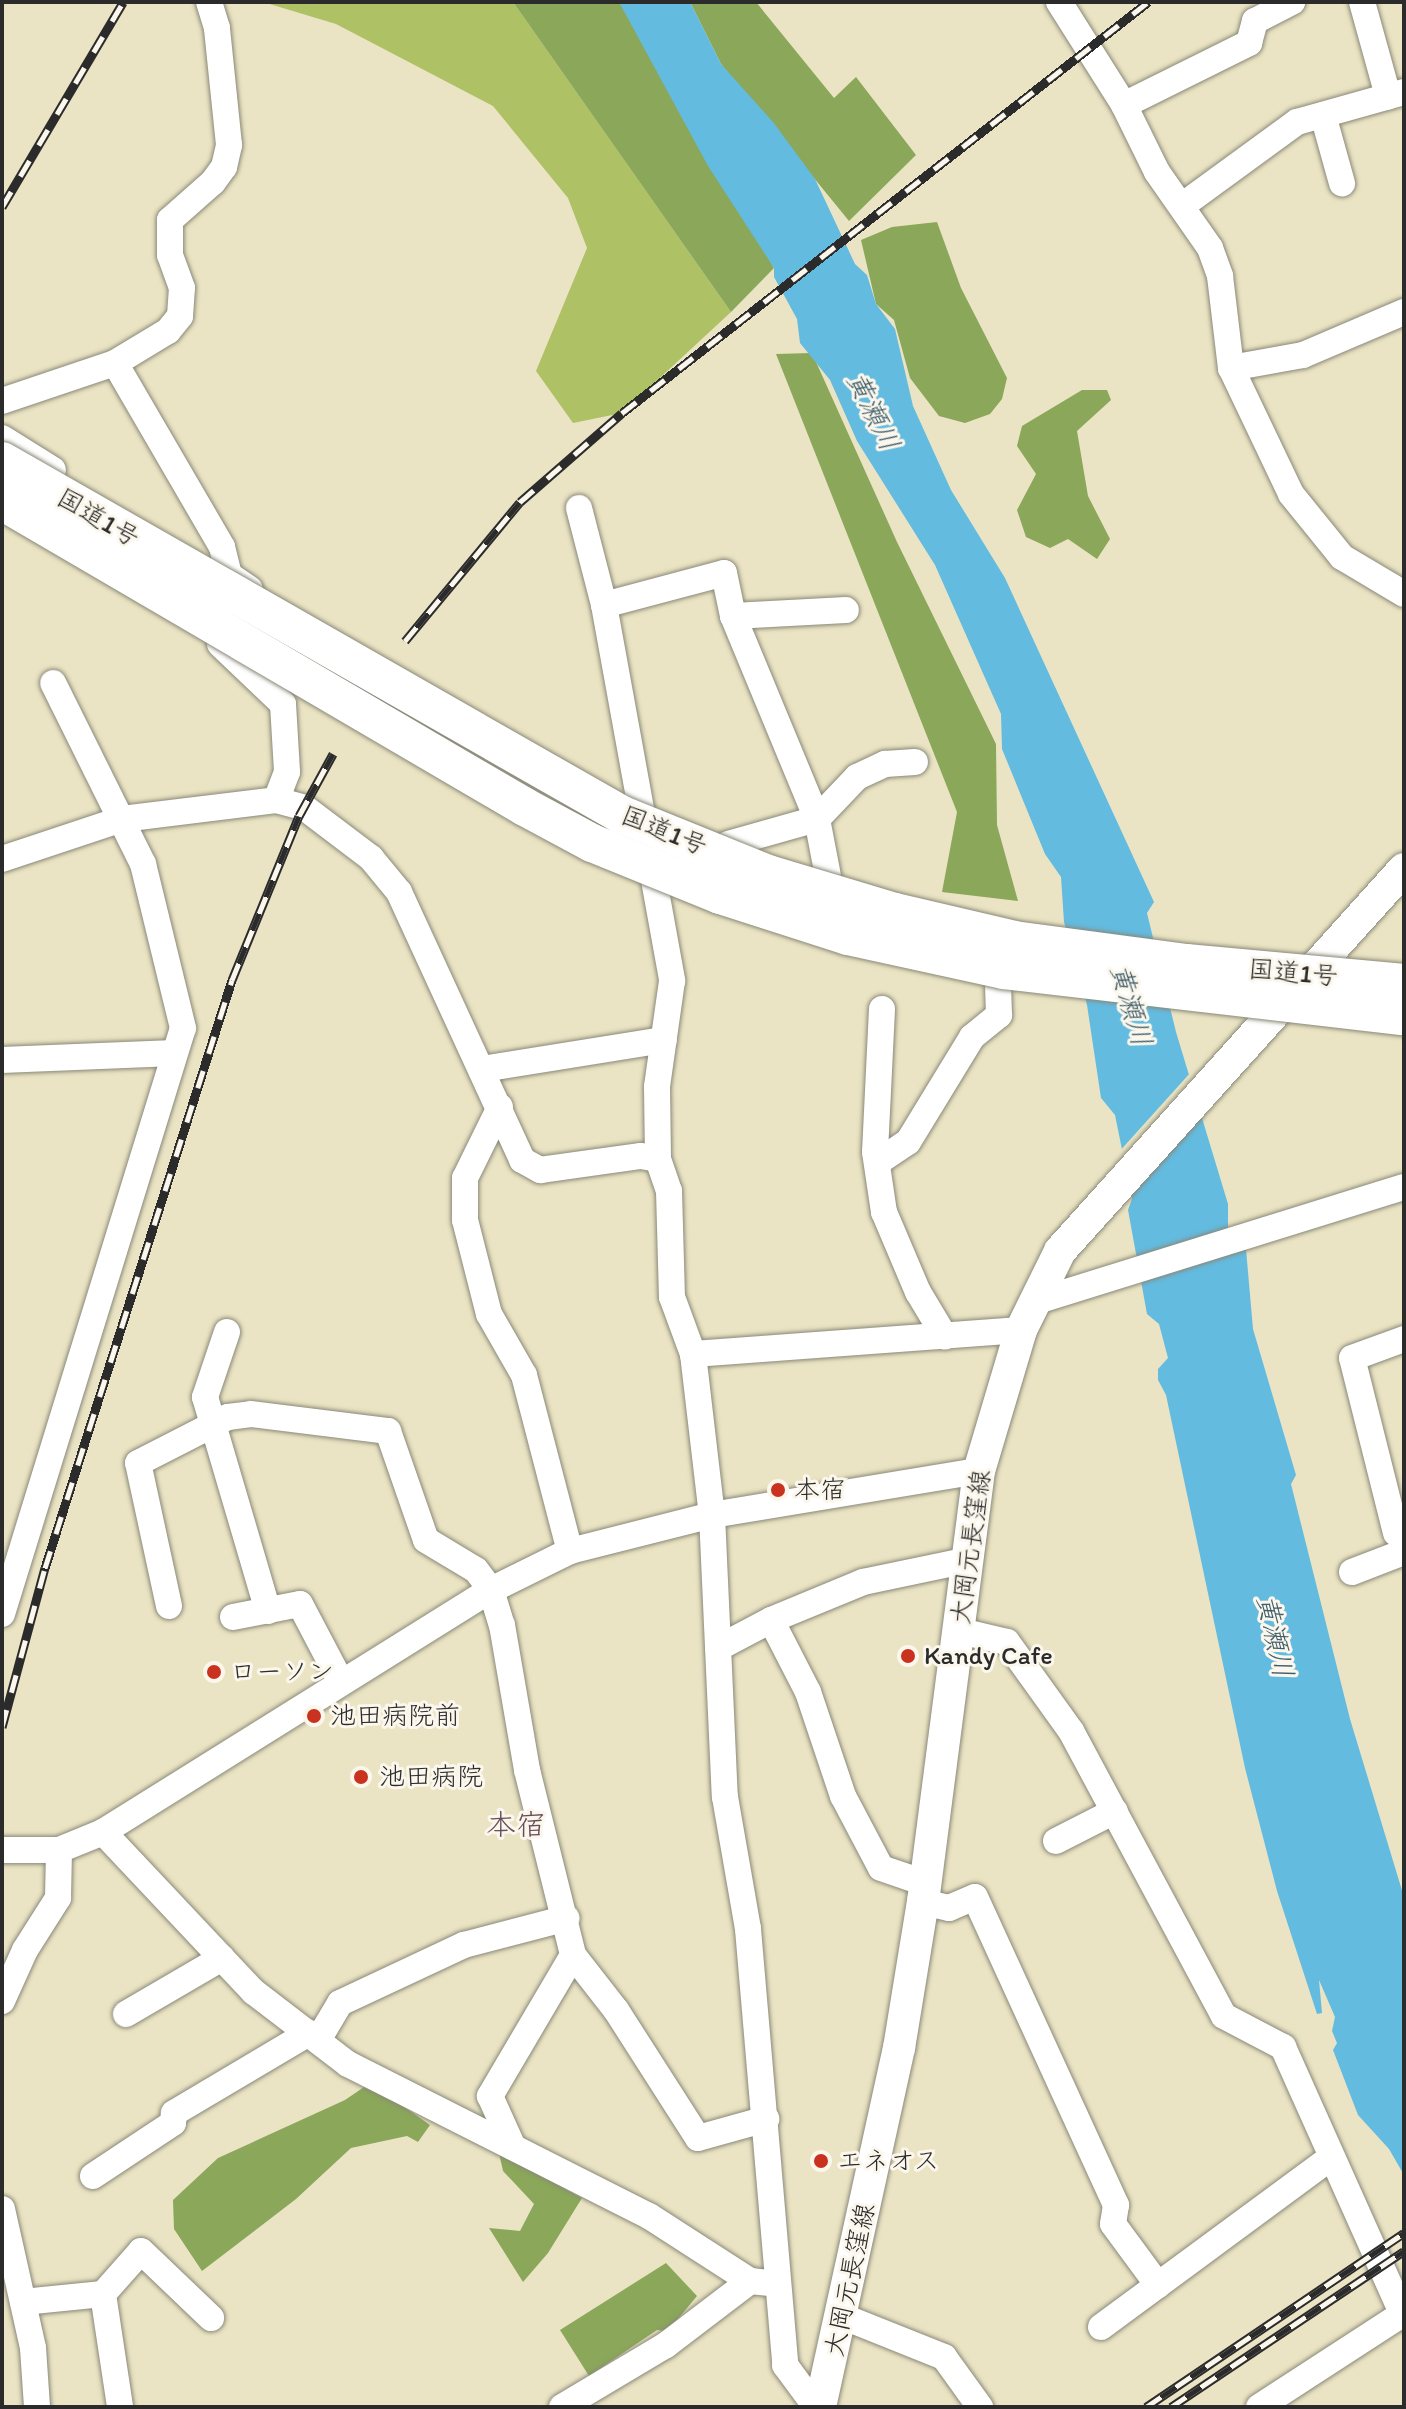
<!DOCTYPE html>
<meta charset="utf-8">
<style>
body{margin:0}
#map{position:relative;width:1406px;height:2409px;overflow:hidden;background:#eae4c4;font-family:Itim,"Klee One",sans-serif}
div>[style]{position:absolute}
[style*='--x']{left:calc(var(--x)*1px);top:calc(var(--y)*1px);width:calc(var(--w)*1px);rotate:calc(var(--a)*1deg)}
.green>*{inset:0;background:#aec165}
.forest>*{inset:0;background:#8aa75a}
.water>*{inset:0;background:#63bbe0}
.pier>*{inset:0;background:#eae4c4}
.roads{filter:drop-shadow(0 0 2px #8a8878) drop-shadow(0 0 2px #8a8878)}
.minor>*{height:26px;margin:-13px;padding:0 13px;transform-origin:13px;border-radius:13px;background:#fff}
.major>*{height:32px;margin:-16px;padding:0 16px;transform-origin:16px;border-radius:16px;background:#fff}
.rail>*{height:9px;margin-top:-4.5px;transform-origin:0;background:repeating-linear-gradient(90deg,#fbf7ec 0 18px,#2b2b2b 0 36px);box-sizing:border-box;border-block:2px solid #2b2b2b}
.bridges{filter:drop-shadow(0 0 2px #8a8878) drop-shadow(0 0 2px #8a8878)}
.highway-bridge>*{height:38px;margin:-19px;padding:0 19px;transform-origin:19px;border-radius:19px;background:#fff}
.dots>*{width:22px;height:22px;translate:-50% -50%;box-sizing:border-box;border:4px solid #fbf7ec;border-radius:50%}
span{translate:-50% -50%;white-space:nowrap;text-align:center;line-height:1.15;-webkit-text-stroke:6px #fbf7ec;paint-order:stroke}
.street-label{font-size:26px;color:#2b2b2b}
.poi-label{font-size:26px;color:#2b2b2b}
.left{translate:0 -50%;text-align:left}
.water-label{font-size:28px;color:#3f5d6a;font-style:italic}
.quarter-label{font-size:30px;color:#674d5a}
.frame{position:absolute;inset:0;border:4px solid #2b2b2b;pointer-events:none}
</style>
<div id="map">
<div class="green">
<div style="clip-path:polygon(263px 2px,513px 2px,731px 312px,622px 413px,573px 423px,536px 371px,587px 248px,568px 198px,493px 106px,336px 24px)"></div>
</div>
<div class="forest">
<div style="clip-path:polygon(513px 2px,620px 2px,774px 268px,731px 312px)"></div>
<div style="clip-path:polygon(690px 2px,756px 2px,834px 98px,856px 77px,916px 155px,849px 221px,721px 64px)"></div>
<div style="clip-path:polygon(937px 222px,961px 288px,1007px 378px,1002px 399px,990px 414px,965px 423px,939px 416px,910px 378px,894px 320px,876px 304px,861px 240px,892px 227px)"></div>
<div style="clip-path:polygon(812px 353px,897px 542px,996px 744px,997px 825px,1018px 901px,942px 892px,957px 812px,776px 354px)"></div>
<div style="clip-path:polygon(1082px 390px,1107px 390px,1111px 400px,1077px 431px,1088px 496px,1110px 539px,1097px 559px,1068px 539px,1050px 548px,1026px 537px,1017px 510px,1036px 474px,1017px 446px,1022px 426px)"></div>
<div style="clip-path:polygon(370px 2083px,430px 2125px,418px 2142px,407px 2136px,351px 2148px,296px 2199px,202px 2271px,174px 2229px,173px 2200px,218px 2158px,345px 2100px)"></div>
<div style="clip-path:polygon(499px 2153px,582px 2198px,548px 2253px,523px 2282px,489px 2228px,520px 2231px,534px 2204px,503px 2171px)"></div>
<div style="clip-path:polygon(666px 2263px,697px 2296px,668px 2331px,657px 2330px,589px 2376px,560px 2330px)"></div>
</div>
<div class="water">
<div style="clip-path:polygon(619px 2px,690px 2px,721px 64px,773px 122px,815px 179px,855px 264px,867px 275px,876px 304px,895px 329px,913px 406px,951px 490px,1005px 578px,1154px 902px,1147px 913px,1176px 1032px,1228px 1204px,1228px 1231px,1246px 1249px,1253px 1329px,1296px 1475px,1291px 1484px,1350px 1719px,1404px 1897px,1404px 2175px,1389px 2149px,1358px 2115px,1333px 2050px,1337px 2043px,1332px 2031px,1335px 2017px,1319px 1980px,1322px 2013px,1317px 2014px,1277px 1891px,1245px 1768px,1166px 1395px,1158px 1380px,1158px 1369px,1168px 1358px,1159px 1324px,1147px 1314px,1128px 1210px,1132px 1199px,1115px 1115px,1101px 1098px,1087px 1005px,1064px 922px,1061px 877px,1045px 854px,1002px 749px,1001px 714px,935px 565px,857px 441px,830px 380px,800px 343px,797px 319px,774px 277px,774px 268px,708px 166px)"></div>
</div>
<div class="pier">
<div style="clip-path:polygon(1191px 1072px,1202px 1113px,1127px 1196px,1118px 1153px)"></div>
</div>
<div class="roads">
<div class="minor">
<div style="--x:1059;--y:2;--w:122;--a:57.7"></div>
<div style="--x:1124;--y:105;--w:75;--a:63.8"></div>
<div style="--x:1157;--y:172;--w:93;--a:55.1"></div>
<div style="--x:1210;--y:248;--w:30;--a:70"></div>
<div style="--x:1220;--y:276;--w:93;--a:83.2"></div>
<div style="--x:1231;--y:368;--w:140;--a:64.5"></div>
<div style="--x:1291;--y:494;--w:81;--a:51"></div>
<div style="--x:1342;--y:557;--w:72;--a:30.8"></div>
<div style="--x:1362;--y:2;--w:98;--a:74.5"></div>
<div style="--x:1124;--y:105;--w:140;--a:-26.4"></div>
<div style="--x:1249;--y:43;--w:23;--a:-75"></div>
<div style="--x:1255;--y:21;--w:42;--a:-27.2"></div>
<div style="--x:1323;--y:115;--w:71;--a:74.4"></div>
<div style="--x:1183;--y:205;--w:141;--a:-36.1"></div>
<div style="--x:1297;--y:122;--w:111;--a:-15.7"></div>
<div style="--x:115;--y:363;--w:213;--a:59.8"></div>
<div style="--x:222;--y:547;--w:29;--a:76"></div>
<div style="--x:229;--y:575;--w:25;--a:34"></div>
<div style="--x:1231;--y:368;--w:73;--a:-10.2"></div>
<div style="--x:1303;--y:355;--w:110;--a:-23.1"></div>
<div style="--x:2;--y:401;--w:119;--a:-18.6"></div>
<div style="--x:115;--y:363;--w:62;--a:-31.1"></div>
<div style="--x:168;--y:331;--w:19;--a:-51"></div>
<div style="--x:180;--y:316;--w:28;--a:-86"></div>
<div style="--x:182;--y:288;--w:35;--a:-110"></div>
<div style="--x:170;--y:255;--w:35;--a:-90"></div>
<div style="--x:170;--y:220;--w:57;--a:-41.5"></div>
<div style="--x:213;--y:182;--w:19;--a:-54"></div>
<div style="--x:224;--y:167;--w:23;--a:-77"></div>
<div style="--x:229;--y:145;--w:118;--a:-95.9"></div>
<div style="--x:217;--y:28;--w:27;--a:-107"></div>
<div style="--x:2;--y:438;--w:60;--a:32.1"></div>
<div style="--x:579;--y:508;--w:100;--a:75.5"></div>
<div style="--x:604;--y:605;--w:382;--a:79.7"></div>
<div style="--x:672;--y:981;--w:107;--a:98.1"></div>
<div style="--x:657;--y:1087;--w:72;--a:89.2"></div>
<div style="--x:604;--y:605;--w:124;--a:-14.9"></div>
<div style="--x:724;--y:573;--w:44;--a:78.2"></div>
<div style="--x:733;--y:616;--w:113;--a:-3"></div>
<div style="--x:733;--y:616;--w:220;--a:67.5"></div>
<div style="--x:817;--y:819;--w:58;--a:79.1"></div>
<div style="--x:220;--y:644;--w:87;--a:43.6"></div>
<div style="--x:283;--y:704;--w:68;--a:86.6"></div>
<div style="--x:287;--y:772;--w:30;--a:111"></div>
<div style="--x:728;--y:844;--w:92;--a:-15.7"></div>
<div style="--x:817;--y:819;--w:58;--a:-46.4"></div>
<div style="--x:857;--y:777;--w:31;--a:-25"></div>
<div style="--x:885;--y:764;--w:30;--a:-4"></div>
<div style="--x:2;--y:859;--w:126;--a:-18.4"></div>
<div style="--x:122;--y:819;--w:155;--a:-7"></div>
<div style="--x:276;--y:800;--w:30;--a:15"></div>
<div style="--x:305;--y:808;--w:83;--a:37.1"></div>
<div style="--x:371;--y:858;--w:44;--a:50.5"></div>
<div style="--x:399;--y:892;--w:295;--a:65.3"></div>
<div style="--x:522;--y:1160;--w:21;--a:29"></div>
<div style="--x:540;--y:1170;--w:102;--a:-7.9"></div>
<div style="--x:641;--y:1156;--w:17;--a:10"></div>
<div style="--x:658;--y:1159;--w:34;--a:71"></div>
<div style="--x:669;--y:1191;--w:106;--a:88.4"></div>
<div style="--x:672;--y:1297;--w:61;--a:69.8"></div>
<div style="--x:693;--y:1354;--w:162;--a:83.3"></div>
<div style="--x:712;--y:1515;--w:282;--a:87.4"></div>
<div style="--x:725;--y:1797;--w:134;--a:80.1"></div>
<div style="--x:748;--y:1929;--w:438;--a:85.1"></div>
<div style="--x:785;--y:2365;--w:52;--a:53.6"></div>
<div style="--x:882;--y:1009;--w:143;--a:92.8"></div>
<div style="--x:875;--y:1152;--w:61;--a:81.5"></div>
<div style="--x:884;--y:1212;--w:87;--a:67"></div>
<div style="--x:918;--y:1292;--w:52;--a:59"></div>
<div style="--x:2;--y:1060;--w:172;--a:-2.3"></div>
<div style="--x:482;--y:1069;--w:184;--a:-9.1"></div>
<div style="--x:500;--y:1107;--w:79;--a:116.2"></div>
<div style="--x:465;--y:1178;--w:42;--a:90"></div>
<div style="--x:465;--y:1220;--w:97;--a:75.7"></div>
<div style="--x:489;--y:1314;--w:70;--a:60.2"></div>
<div style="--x:524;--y:1375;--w:182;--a:75.4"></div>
<div style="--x:878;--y:1162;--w:36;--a:-34"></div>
<div style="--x:908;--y:1142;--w:123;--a:-58.6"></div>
<div style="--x:972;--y:1037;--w:35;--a:-39"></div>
<div style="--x:999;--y:1015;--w:59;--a:-91.9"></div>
<div style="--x:1034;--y:1302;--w:387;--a:-17.3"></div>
<div style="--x:227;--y:1332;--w:69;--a:108.7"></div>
<div style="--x:205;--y:1397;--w:223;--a:73.6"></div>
<div style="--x:693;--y:1354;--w:329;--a:-4.2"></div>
<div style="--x:1396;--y:1533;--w:180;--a:-104.1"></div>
<div style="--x:1352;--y:1358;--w:55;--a:-20.1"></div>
<div style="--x:1352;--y:1572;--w:56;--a:-21"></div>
<div style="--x:169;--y:1606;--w:146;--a:-102.2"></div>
<div style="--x:138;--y:1463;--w:101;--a:-27.1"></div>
<div style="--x:228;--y:1417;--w:23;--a:-7"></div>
<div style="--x:251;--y:1414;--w:138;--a:7.1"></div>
<div style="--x:388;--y:1431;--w:115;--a:70.8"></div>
<div style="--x:426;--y:1540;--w:58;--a:31"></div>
<div style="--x:476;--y:1570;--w:25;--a:53"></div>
<div style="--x:491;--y:1590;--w:37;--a:73"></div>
<div style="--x:502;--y:1625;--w:147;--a:80.2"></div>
<div style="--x:527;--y:1770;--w:191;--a:76"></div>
<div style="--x:573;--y:1955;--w:164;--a:120.5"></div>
<div style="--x:490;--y:2096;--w:56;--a:65.7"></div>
<div style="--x:2;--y:1614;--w:613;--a:-72.84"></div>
<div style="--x:183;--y:1028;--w:169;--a:-103.7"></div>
<div style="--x:143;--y:864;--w:202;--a:-116.4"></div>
<div style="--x:233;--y:1617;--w:68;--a:-11"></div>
<div style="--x:300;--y:1604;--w:88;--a:62.3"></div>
<div style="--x:771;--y:1620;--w:100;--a:-22.4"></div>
<div style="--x:863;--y:1582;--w:107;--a:-11.8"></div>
<div style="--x:960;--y:1631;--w:48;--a:13.2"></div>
<div style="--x:1007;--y:1642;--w:110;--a:54.3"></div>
<div style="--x:1071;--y:1731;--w:323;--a:61.8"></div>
<div style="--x:1224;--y:2016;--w:67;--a:27.7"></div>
<div style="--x:1283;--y:2047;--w:296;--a:65.9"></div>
<div style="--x:718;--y:1648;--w:60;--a:-27.8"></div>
<div style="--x:771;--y:1620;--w:81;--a:62.8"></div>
<div style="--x:808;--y:1692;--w:110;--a:71.4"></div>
<div style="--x:843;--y:1796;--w:81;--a:62.2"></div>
<div style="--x:881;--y:1868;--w:46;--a:18.8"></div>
<div style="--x:103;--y:1832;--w:220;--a:46.7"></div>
<div style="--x:254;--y:1992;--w:118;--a:37.5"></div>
<div style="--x:348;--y:2064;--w:337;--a:26.8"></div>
<div style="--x:649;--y:2216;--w:120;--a:32.8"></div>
<div style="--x:750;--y:2281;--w:28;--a:6"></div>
<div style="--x:1056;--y:1841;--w:66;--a:-27"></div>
<div style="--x:2;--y:1850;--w:57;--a:0"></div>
<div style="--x:59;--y:1850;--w:48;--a:-22.2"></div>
<div style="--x:103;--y:1832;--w:457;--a:-32"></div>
<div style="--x:491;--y:1590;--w:88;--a:-26.3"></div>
<div style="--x:570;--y:1551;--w:146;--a:-14.2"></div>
<div style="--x:712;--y:1515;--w:271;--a:-9.4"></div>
<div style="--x:923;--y:1902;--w:27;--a:13"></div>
<div style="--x:949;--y:1908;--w:28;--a:-23"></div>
<div style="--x:975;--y:1897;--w:339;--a:65.4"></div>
<div style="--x:1116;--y:2205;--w:19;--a:99"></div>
<div style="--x:1113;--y:2224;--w:76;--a:53.6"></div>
<div style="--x:573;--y:1955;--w:70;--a:52"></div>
<div style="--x:616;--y:2010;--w:152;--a:57.4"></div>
<div style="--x:698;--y:2138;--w:71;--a:-15.6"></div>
<div style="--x:2;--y:2001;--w:56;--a:-65.7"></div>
<div style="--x:25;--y:1950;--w:62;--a:-57.6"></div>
<div style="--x:58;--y:1898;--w:48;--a:-88.8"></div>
<div style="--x:126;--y:2014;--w:111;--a:-30.3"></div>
<div style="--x:318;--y:2040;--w:43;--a:-59.3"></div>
<div style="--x:340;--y:2003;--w:137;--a:-25.1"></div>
<div style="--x:464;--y:1945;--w:106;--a:-14.7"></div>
<div style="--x:93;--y:2176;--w:96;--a:-33.5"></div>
<div style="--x:173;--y:2123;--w:10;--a:-84"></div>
<div style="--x:174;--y:2113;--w:157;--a:-30.7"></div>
<div style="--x:2;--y:2209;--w:142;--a:77.4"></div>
<div style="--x:33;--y:2348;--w:59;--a:86.1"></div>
<div style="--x:103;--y:2294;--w:57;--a:-48.5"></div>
<div style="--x:141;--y:2251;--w:97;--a:43.7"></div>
<div style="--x:23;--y:2302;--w:80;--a:-5.7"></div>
<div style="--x:103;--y:2294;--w:114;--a:81.4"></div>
<div style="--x:844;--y:2317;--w:108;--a:21.8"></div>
<div style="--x:944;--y:2357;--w:62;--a:54.2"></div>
<div style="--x:1101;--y:2327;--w:285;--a:-36.4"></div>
<div style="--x:562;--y:2407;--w:121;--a:-30.8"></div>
<div style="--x:666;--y:2345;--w:106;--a:-37.3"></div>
<div style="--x:1259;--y:2407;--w:171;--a:-33"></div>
</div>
<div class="major">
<div style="--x:820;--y:2407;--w:368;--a:-77.6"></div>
<div style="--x:899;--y:2048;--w:148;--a:-80.7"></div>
<div style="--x:923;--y:1902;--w:435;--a:-82.6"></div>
<div style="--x:979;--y:1471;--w:147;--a:-73.4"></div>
<div style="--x:1021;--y:1330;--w:88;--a:-63.7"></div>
<div style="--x:1060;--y:1251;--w:514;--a:-48"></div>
</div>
</div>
<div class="rail">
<div style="--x:2;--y:207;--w:238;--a:-59.4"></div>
<div style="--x:405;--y:641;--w:180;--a:-50.4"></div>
<div style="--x:520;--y:502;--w:135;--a:-41.1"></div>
<div style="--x:622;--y:413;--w:668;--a:-38"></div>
<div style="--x:2;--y:1727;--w:165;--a:-74.9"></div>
<div style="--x:45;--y:1568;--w:617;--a:-72.36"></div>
<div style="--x:232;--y:980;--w:177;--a:-67.8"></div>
<div style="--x:299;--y:816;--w:71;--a:-61.3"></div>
<div style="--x:1146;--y:2407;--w:311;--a:-34"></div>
<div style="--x:1171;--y:2407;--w:280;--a:-33.8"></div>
</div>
<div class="bridges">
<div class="highway-bridge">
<div style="--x:2;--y:461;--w:712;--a:29.73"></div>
<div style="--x:620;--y:814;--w:160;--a:22.1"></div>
<div style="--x:768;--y:874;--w:133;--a:16.7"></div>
<div style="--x:895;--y:912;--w:122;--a:13.2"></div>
<div style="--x:1014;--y:940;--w:174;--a:7.6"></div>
<div style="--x:1186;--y:963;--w:219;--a:5.2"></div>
<div style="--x:2;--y:501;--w:606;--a:30.33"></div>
<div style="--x:525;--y:807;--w:76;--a:28.2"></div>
<div style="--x:592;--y:843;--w:138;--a:22.1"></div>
<div style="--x:720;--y:895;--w:134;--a:17.8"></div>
<div style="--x:848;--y:936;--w:160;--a:12.3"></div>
<div style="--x:1004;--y:970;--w:403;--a:6.6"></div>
</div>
</div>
<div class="dots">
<div style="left:778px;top:1490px;background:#c8321e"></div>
<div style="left:908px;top:1656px;background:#c8321e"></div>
<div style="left:214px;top:1672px;background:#c8321e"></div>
<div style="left:314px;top:1716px;background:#c8321e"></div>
<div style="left:361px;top:1777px;background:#c8321e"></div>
<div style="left:821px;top:2161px;background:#c8321e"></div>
</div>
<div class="street-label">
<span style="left:98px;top:518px;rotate:30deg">国道1号</span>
<span style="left:664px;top:831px;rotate:22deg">国道1号</span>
<span style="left:1293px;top:973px;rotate:5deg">国道1号</span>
<span style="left:971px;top:1547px;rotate:-82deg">大岡元長窪線</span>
<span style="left:850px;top:2280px;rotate:-78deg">大岡元長窪線</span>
</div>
<div class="poi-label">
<span class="left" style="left:794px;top:1490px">本宿</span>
<span class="left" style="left:924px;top:1656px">Kandy Cafe</span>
<span class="left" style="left:230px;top:1672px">ローソン</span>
<span class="left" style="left:330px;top:1716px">池田病院前</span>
<span class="left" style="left:379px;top:1777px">池田病院</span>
<span class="left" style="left:837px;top:2161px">エネオス</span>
</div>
<div class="water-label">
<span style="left:874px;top:411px;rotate:64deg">黄瀬川</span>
<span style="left:1132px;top:1005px;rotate:74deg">黄瀬川</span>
<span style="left:1276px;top:1636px;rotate:78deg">黄瀬川</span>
</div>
<div class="quarter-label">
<span style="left:516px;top:1825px">本宿</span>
</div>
<div class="frame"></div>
</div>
